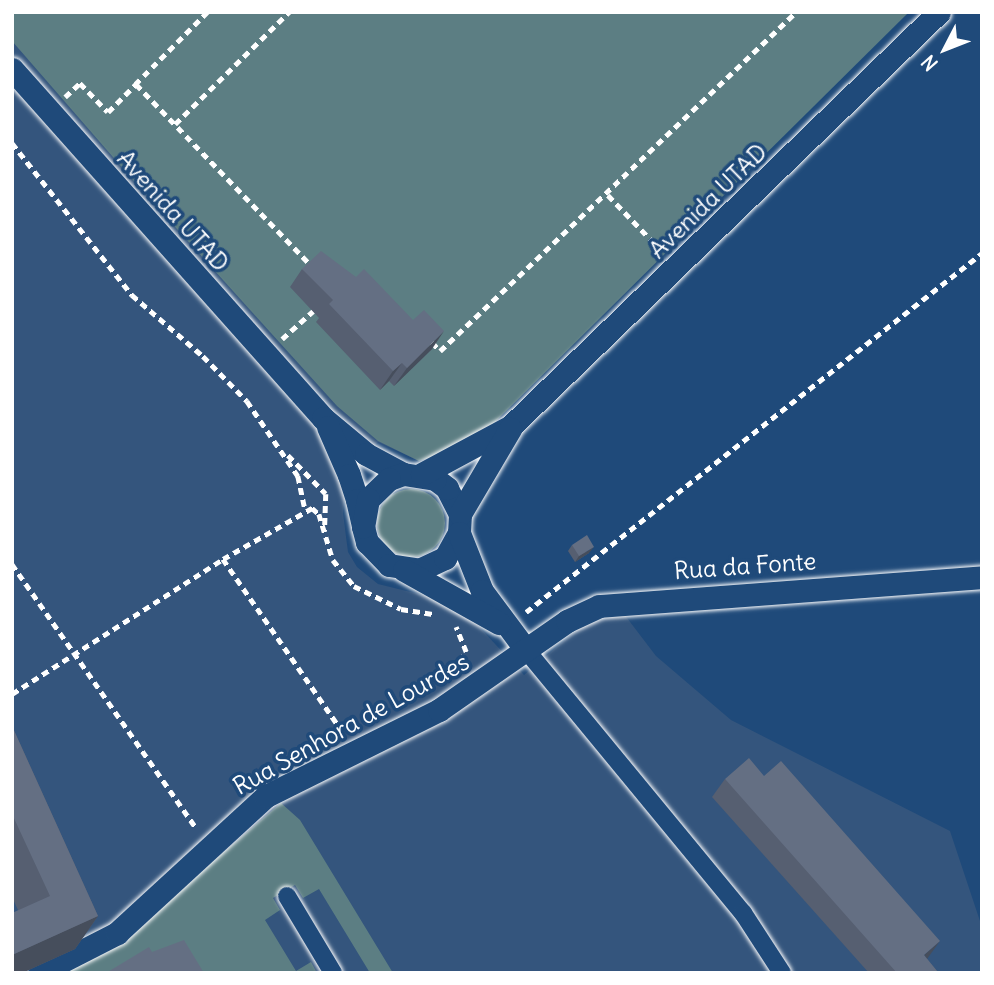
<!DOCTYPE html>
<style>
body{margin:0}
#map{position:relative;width:994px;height:985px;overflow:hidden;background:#1f4a7a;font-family:Delius,sans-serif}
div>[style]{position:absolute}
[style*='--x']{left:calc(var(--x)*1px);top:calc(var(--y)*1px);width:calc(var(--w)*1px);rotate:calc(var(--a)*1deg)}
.built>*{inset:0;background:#34557d}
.green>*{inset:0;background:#5c7e83}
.round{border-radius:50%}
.path>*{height:4.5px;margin-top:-2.25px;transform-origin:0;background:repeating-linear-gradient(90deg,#fff 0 7px,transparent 0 12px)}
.roads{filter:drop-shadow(0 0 2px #fff) drop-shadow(0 0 2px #fff)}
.minor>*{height:18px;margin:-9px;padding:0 9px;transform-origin:9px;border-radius:9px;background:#1f4a7a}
.tertiary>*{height:23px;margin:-11.5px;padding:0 11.5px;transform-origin:11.5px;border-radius:11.5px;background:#1f4a7a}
.wall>*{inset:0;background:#565f71}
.shaded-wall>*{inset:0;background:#464e5c}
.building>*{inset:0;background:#646f83}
span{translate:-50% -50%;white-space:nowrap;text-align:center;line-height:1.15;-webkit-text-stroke:7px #1f4a7a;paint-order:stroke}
.street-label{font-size:24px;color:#fff}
.frame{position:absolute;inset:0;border:14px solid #fff;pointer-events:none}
.north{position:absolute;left:910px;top:14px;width:70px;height:70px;-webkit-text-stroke:5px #1f4a7a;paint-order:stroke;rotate:228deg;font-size:19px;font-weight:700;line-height:28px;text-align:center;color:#fff}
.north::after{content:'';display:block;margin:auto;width:24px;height:32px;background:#fff;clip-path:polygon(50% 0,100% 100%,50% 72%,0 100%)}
</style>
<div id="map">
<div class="built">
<div style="clip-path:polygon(12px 12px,909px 12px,419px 461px,378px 442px,341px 478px,345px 491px,343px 513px,348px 552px,357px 567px,378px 584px,435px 598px,468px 615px,524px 675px,584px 624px,624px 614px,656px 656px,731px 720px,950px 831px,982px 927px,982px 973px,12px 973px)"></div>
</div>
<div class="green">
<div style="clip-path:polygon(12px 12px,909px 12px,493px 424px,454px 450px,419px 461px,378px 441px,337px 406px,139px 187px,12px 41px)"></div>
<div class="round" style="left:377px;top:489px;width:68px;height:68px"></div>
<div style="clip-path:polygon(281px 803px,300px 820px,393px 973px,370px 973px,319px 889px,303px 898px,295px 885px,273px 898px,280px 910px,265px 920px,296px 971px,311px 962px,317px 973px,63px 973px,114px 946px)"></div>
</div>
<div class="path">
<div style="--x:208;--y:12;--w:102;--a:135"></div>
<div style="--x:136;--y:84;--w:252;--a:46"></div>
<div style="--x:65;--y:97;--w:21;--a:-43"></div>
<div style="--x:80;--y:83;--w:40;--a:46"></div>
<div style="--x:108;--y:112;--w:40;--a:-45"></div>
<div style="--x:175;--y:124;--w:160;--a:-44.5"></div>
<div style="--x:12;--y:143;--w:194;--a:51.7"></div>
<div style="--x:132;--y:295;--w:94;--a:40.7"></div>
<div style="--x:203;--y:356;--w:63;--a:45.6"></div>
<div style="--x:247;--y:401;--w:91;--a:55.8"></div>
<div style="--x:298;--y:476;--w:34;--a:78"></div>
<div style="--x:608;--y:195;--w:76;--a:46.1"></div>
<div style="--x:282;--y:339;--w:42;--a:-42.1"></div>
<div style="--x:432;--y:342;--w:12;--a:48"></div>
<div style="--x:440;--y:351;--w:492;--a:-43.6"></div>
<div style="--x:288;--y:455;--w:54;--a:45.7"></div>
<div style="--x:326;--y:494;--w:37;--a:92"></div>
<div style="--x:223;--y:559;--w:103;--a:-29.8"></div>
<div style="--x:312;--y:508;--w:9;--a:41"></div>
<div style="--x:319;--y:514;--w:48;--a:73.1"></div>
<div style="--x:333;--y:560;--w:33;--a:51"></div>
<div style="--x:354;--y:586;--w:52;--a:26.1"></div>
<div style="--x:401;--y:609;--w:32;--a:9"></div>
<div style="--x:12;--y:564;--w:323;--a:55.1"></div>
<div style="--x:526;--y:612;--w:580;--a:-38.21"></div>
<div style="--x:453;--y:671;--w:23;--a:-56"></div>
<div style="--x:466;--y:652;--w:27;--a:-112"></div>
<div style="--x:12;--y:694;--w:250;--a:-32.6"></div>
<div style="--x:223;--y:559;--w:209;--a:55.3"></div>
</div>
<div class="roads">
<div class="minor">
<div style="--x:526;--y:650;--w:341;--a:50.5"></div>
<div style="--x:743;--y:913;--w:72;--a:57"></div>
<div style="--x:287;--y:896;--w:90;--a:59.1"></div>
</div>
<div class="tertiary">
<div style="--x:12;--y:69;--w:467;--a:48.3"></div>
<div style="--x:323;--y:418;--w:56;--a:39.9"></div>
<div style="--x:366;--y:454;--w:42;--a:28.4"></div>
<div style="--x:328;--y:427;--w:52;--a:66.4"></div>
<div style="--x:349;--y:475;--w:26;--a:72"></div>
<div style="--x:357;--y:500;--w:28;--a:77"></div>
<div style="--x:363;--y:527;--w:16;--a:75"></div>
<div style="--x:367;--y:542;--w:32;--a:46"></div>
<div style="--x:389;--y:565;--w:30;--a:9"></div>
<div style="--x:419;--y:570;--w:29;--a:-25"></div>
<div style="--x:445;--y:558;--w:29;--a:-61"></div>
<div style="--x:459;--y:533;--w:19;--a:-87"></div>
<div style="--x:460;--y:514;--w:29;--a:-117"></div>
<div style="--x:447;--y:488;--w:15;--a:-143"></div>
<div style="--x:435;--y:479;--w:32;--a:-171"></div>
<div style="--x:403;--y:474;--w:15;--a:160"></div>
<div style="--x:389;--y:479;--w:29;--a:136"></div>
<div style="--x:368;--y:499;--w:28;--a:100"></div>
<div style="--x:422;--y:474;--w:101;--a:-28.3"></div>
<div style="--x:511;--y:426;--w:595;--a:-44.05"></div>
<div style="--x:460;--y:514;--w:99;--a:-59.5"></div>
<div style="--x:459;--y:533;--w:62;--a:68.4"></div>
<div style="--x:482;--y:591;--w:74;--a:53.3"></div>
<div style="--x:404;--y:570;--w:109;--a:29.2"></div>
<div style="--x:39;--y:973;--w:88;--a:-27.1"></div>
<div style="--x:117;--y:933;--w:202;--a:-42.6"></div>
<div style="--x:266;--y:796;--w:193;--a:-26.4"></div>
<div style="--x:439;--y:710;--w:156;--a:-34.8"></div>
<div style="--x:567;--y:621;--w:35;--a:-25"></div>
<div style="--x:599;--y:606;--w:384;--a:-4.3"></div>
</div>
</div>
<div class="wall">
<div style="clip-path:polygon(302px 269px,432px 349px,394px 386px,389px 381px,380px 390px,316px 322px,319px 318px,290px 287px)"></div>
<div style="clip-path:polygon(572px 545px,589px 553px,575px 562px,568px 551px)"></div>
<div style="clip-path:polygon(12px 726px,98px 916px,75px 949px,22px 973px,12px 973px,18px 910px,12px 897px)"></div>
<div style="clip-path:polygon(725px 779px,927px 959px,937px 971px,936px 973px,869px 973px,712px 797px)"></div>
</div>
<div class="shaded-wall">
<div style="clip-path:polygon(444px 331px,432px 349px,394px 386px,407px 368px)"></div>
<div style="clip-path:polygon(402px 363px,389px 381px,380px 390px,393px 371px)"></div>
<div style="clip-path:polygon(594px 547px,589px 553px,575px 562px,579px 556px)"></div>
<div style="clip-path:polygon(98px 916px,75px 949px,22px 973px,12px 973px,12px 955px)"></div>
<div style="clip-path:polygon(940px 941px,927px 959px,924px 955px)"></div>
</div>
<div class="building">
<div style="clip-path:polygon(321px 251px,356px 277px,364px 269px,413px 320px,424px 310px,444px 331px,407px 368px,402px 363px,393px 371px,329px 304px,333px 300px,302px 269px)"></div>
<div style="clip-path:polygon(587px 535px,594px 547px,579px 556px,572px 545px)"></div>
<div style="clip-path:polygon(12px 726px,98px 916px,12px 955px,12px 913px,50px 896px,12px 814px)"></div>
<div style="clip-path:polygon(749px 758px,764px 776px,781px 761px,940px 941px,924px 955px,937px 971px,935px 973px,897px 973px,725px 779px)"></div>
<div style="clip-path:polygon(184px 940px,204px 973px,106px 973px,149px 947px,152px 952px)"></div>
</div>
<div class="street-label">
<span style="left:708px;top:201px;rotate:-44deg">Avenida UTAD</span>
<span style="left:173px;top:211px;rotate:48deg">Avenida UTAD</span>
<span style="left:745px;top:566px;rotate:-4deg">Rua da Fonte</span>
<span style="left:351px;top:724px;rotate:-29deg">Rua Senhora de Lourdes</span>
</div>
<div class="frame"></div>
<div class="north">N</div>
</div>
